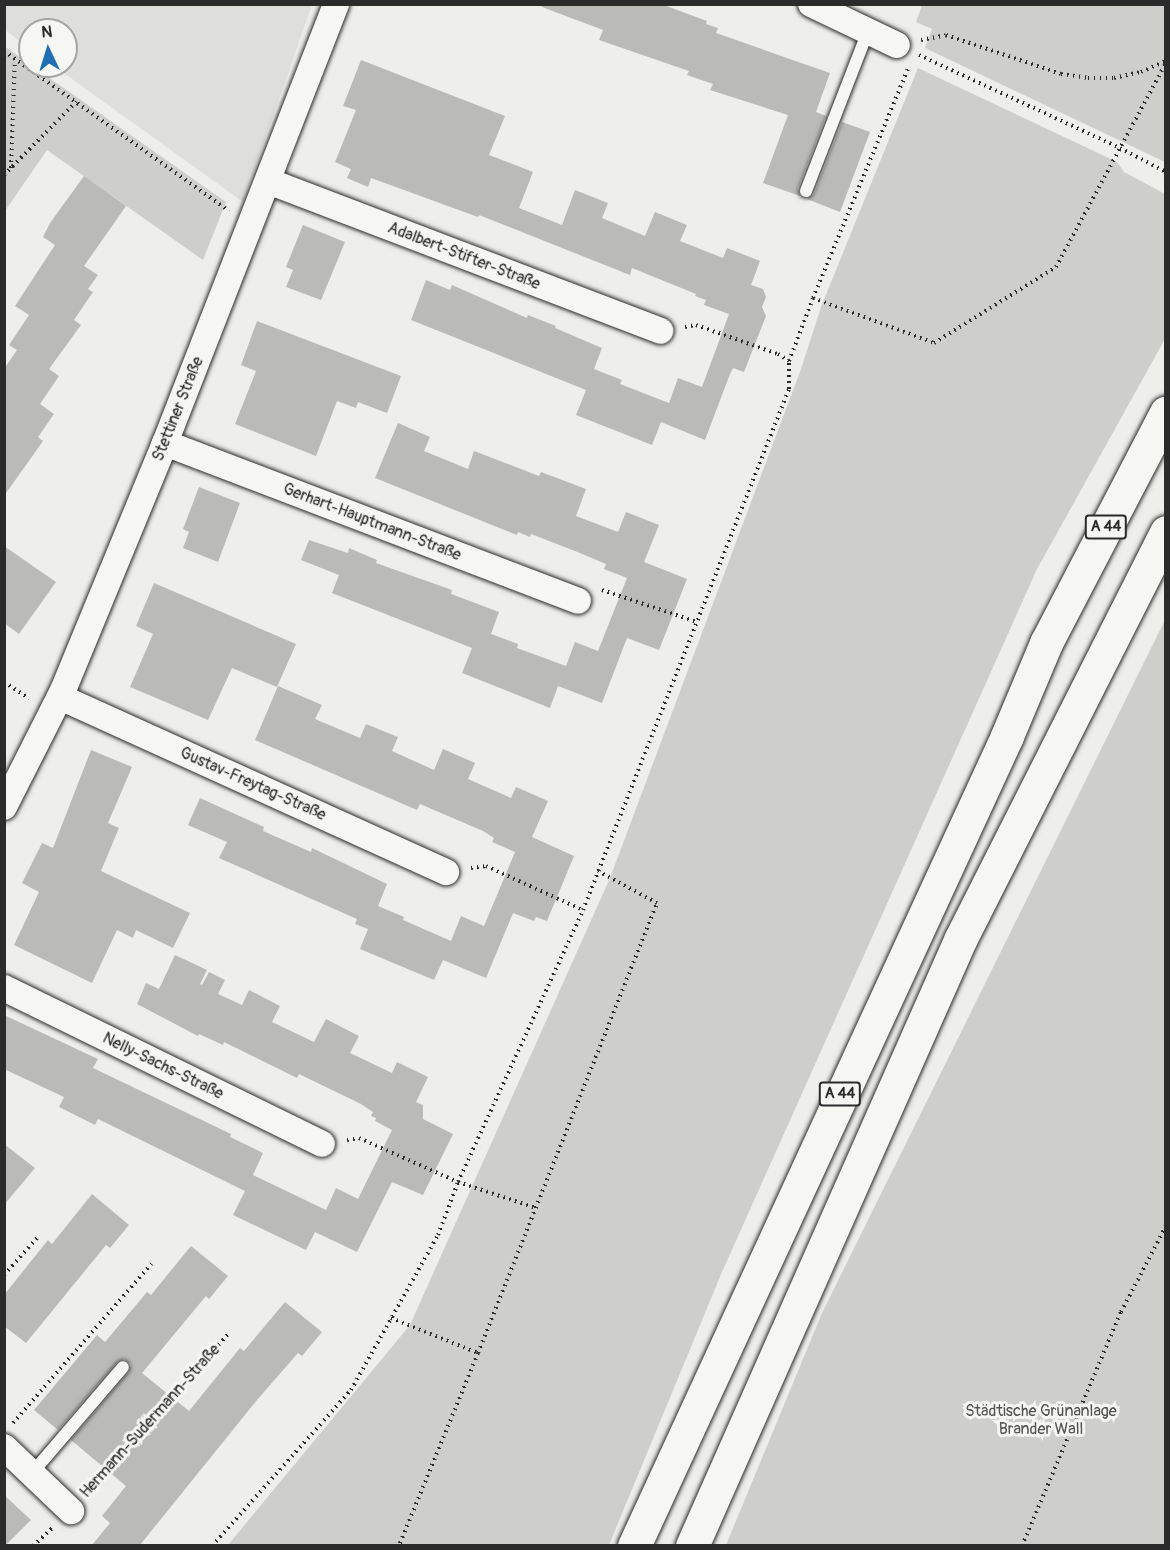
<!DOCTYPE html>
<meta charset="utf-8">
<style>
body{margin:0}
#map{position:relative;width:1170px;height:1550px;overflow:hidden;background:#eeeeea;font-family:Pangolin,sans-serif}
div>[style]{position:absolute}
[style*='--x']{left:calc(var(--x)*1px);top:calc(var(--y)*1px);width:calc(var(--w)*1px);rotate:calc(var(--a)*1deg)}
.built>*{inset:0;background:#dededb}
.green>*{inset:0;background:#cececa}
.building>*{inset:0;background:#babab7}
.path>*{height:4px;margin-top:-2px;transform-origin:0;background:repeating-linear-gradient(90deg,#2b2b2b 0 1.5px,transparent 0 6px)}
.roads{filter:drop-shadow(0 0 2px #2b2b2b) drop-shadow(0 0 2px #2b2b2b)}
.lane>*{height:12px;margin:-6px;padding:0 6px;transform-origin:6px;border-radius:6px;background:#f6f6f2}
.street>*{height:26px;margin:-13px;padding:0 13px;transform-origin:13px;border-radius:13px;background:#f6f6f2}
.highway>*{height:33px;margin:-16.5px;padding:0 16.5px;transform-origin:16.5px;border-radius:16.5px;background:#f6f6f2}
span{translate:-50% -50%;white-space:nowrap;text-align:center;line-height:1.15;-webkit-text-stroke:6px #f6f6f2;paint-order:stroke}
.shield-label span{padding:2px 4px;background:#f6f6f2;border:2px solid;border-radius:4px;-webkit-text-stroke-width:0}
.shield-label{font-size:15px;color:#2b2b2b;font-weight:700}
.street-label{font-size:16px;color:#2b2b2b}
.park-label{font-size:16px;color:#545453}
.frame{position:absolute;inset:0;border:6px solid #2b2b2b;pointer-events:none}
.north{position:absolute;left:18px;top:18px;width:60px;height:60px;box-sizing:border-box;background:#f6f6f2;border:2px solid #a5a5a2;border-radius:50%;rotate:356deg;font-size:16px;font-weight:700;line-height:24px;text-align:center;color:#2b2b2b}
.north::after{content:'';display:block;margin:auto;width:21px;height:27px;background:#1f6fb2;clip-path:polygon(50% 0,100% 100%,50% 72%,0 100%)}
</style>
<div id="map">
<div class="built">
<div style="clip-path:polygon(5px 4px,312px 5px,243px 202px,54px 66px,66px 66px,66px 30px,30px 30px,30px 49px,5px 30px)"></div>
</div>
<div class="green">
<div style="clip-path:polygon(922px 5px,1165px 5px,1165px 162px,925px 48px,932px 29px,916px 22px)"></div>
<div style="clip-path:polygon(4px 46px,226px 202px,203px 260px,47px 150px,5px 211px)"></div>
<div style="clip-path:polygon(918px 68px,1117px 162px,1124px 172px,1165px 194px,1165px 339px,1037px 569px,722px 1272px,609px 1545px,228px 1545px,410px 1325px,610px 878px,801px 369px,821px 307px)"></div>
<div style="clip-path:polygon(1165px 620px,1165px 1545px,726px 1545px,822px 1313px)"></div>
</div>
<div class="building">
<div style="clip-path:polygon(542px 4px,661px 4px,707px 21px,706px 24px,718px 28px,716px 33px,830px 73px,816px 112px,826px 116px,798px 188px,800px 196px,763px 183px,788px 115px,710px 90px,713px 84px,687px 75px,689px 71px,599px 40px,603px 30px,542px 7px)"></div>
<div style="clip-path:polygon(361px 60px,505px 116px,489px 155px,533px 172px,519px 208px,562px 225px,575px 190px,608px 203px,602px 218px,645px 236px,655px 212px,687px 225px,680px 241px,723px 258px,727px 248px,760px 261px,751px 285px,763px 289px,766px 297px,762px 307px,766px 316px,744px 372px,733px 368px,730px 374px,705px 440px,661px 422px,652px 445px,576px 415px,586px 390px,411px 320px,426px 280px,450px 290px,452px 285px,527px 318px,528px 315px,556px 326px,555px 328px,602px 348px,594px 369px,622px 380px,620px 384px,669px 403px,678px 378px,702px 387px,729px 314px,704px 305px,706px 300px,695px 296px,696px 294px,632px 268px,630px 275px,479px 215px,478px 217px,371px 178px,368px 187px,347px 178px,351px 169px,335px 162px,356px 110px,343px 106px)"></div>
<div style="clip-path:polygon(842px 122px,870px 132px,840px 212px,807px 199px,814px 194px)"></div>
<div style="clip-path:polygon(84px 176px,126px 206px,84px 266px,98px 275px,88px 289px,93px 292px,74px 320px,81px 325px,49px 369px,59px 376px,40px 404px,54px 414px,38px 437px,43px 441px,4px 496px,4px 369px,17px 350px,9px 345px,29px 315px,15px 306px,55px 245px,43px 237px,50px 223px)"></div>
<div style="clip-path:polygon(303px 225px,345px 242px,321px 300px,286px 287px,293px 270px,286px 267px)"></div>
<div style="clip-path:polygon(257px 321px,401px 376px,387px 413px,358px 402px,356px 408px,337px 401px,316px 456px,235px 424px,256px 371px,241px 365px)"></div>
<div style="clip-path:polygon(398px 423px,430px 437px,424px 451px,468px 469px,474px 451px,539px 476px,541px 472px,586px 489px,576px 516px,618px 532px,626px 512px,659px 525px,644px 562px,687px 579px,659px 650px,627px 638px,602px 703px,558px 686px,550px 708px,462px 673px,472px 648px,332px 593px,339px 575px,301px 560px,309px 540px,348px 553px,349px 548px,377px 560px,376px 563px,452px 590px,451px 594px,499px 612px,491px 634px,518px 644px,517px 648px,566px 666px,575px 642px,598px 651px,627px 578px,604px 569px,606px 564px,575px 551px,531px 534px,530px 537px,518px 532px,517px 535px,375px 478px)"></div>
<div style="clip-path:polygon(199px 487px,240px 503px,218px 562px,183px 548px,189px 532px,183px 529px)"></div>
<div style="clip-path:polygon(4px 546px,56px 582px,19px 634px,4px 623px)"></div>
<div style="clip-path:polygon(154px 583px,296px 644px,277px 687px,232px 668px,208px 720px,130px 687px,153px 634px,136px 626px)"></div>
<div style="clip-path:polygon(278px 686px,322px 705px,315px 719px,360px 738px,366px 724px,398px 737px,392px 751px,434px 770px,443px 749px,475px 763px,468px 779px,511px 798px,516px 787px,548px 801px,532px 837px,574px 856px,547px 921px,536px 917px,534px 921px,513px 913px,486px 978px,443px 960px,434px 980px,360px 949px,368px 929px,355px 924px,357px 919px,219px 858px,227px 842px,188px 825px,200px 798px,264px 827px,263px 831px,311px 852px,312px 848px,387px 884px,378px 906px,404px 917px,403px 920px,451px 941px,461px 916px,484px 926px,515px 852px,492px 842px,494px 838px,483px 831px,420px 804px,417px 810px,255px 740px)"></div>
<div style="clip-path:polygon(91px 750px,132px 767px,108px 823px,119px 828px,101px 871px,190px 913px,173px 948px,136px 930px,133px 938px,117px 930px,92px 983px,14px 945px,39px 892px,22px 883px,42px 843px,53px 848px)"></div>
<div style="clip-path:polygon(175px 955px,207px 970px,200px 984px,202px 985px,209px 972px,225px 980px,218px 994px,242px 1005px,249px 990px,280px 1006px,272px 1022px,314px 1042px,326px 1019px,359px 1036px,350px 1053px,392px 1073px,397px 1062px,428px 1077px,416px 1102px,423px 1105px,423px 1119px,453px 1134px,423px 1195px,392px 1182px,357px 1252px,315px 1232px,306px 1250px,233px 1215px,245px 1191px,98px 1119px,95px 1125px,59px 1107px,64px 1097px,4px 1069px,4px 1015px,98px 1059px,93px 1068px,231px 1134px,230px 1137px,263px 1153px,253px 1175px,326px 1210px,336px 1188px,358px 1199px,392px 1130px,375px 1121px,376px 1118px,371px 1116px,373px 1112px,361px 1104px,299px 1074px,297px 1078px,224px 1042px,223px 1045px,199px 1034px,198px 1036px,137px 1004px,146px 983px,159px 989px)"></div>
<div style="clip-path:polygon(4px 1144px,35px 1168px,4px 1205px)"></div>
<div style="clip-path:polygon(92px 1194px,129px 1225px,110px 1248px,106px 1245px,26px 1343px,4px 1326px,4px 1295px,48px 1240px,52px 1244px)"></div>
<div style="clip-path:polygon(191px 1246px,228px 1276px,209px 1299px,206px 1296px,142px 1373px,189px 1411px,240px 1348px,244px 1351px,285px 1302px,322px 1332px,302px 1356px,298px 1353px,257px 1400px,140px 1545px,92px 1545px,110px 1523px,102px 1516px,126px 1486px,71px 1440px,129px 1372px,131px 1364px,124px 1359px,117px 1362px,58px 1430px,34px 1410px,97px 1335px,105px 1342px,147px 1292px,151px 1295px)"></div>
<div style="clip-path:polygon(4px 1495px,31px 1520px,6px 1545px,4px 1545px)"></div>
</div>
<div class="path">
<div style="--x:921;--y:40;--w:25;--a:-11"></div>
<div style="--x:946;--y:35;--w:121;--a:18.7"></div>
<div style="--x:1061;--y:74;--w:27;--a:8"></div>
<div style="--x:1088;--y:78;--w:26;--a:0"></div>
<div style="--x:1114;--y:78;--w:28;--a:-13"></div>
<div style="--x:1141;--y:72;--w:27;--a:-24"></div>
<div style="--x:4;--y:51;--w:276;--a:35.4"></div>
<div style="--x:919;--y:55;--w:221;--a:24.8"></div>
<div style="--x:1120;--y:148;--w:52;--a:27.6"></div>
<div style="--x:11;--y:168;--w:108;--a:-87.9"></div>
<div style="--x:4;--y:175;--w:103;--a:-45.4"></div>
<div style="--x:813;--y:298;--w:129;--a:20.4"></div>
<div style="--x:934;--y:343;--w:144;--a:-31.9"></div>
<div style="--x:1056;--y:267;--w:232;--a:-61.7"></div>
<div style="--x:685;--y:327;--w:11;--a:-10"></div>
<div style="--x:696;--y:325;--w:87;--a:19.5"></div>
<div style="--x:778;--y:354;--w:13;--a:32"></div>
<div style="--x:602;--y:590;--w:100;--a:18.6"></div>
<div style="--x:4;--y:682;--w:30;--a:33"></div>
<div style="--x:471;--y:868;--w:15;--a:-8"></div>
<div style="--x:486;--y:866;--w:107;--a:24.4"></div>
<div style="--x:347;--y:1140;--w:12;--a:-9"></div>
<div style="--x:359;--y:1138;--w:108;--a:24"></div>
<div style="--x:458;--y:1182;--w:82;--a:18.4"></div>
<div style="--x:4;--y:1275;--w:50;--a:-48.3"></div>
<div style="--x:391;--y:1318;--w:94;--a:21.9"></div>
<div style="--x:478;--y:1353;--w:209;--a:112.3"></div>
<div style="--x:478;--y:1353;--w:484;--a:-68.3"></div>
<div style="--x:657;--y:903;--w:67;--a:-151.5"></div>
<div style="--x:13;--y:1423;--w:211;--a:-49"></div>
<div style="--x:87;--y:1493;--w:215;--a:-48.4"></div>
<div style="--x:33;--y:1546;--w:26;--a:-43"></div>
<div style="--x:212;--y:1546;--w:209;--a:-48.3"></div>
<div style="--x:351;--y:1390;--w:178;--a:-60.7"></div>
<div style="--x:438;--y:1235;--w:57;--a:-69.3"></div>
<div style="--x:458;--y:1182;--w:299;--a:-65.3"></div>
<div style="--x:583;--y:910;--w:560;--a:-68.43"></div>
<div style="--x:789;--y:389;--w:28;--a:-90"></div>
<div style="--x:789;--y:361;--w:67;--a:-69.1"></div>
<div style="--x:813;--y:298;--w:248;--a:-67.5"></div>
<div style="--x:1022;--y:1546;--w:254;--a:-67.1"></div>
<div style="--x:1121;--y:1312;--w:97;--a:-62.4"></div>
</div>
<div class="roads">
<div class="lane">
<div style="--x:806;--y:191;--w:172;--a:-68.8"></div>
<div style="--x:33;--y:1472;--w:138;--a:-49.4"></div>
</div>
<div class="street">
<div style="--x:811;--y:4;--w:95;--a:25.5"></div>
<div style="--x:268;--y:181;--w:420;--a:20.9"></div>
<div style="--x:165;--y:443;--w:442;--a:20.9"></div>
<div style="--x:60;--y:697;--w:424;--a:24.4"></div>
<div style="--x:4;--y:807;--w:133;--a:-63.2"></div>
<div style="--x:64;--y:688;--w:265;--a:-67.6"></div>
<div style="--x:165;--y:443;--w:471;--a:-68.7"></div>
<div style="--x:4;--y:988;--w:354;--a:26.1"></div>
<div style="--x:4;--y:1447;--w:93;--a:43.7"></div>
</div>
<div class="highway">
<div style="--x:634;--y:1546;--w:892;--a:-65.27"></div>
<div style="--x:1007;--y:736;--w:101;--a:-67.2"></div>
<div style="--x:1046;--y:643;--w:260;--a:-62.5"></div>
<div style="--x:692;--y:1546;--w:663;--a:-66.14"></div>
<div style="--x:960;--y:940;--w:457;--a:-63.2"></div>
</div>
</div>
<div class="shield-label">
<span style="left:1106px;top:527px">A 44</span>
<span style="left:840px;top:1094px">A 44</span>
</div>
<div class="street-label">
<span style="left:464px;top:256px;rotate:21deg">Adalbert-Stifter-Straße</span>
<span style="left:178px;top:409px;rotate:-68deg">Stettiner Straße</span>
<span style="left:372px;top:522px;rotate:21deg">Gerhart-Hauptmann-Straße</span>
<span style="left:253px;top:784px;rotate:24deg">Gustav-Freytag-Straße</span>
<span style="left:163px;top:1066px;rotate:26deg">Nelly-Sachs-Straße</span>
<span style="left:150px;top:1421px;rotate:-48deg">Hermann-Sudermann-Straße</span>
</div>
<div class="park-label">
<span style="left:1041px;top:1420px">Städtische Grünanlage<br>Brander Wall</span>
</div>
<div class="frame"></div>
<div class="north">N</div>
</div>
